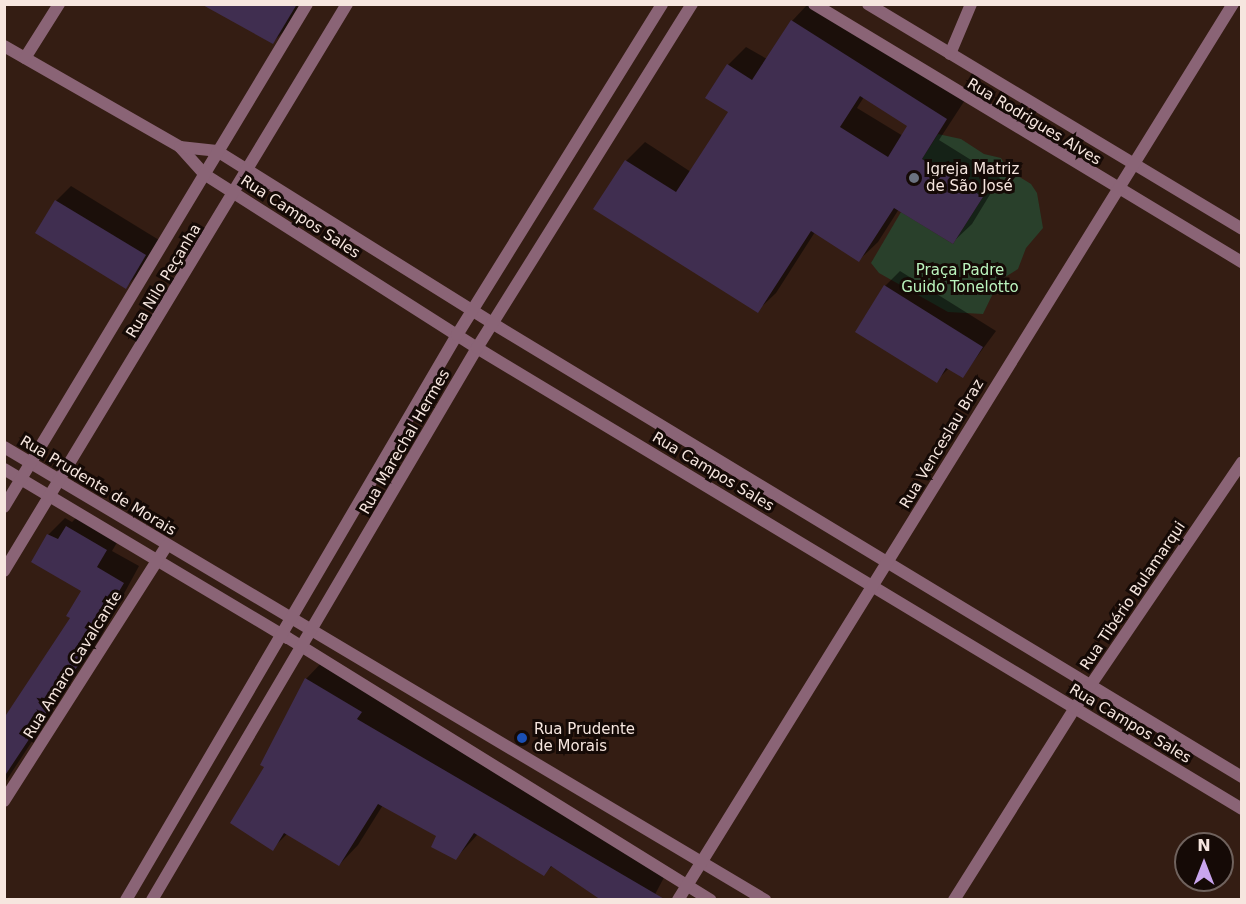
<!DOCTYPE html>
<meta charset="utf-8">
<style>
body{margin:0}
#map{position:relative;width:1246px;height:904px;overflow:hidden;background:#341d13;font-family:"DejaVu Sans",sans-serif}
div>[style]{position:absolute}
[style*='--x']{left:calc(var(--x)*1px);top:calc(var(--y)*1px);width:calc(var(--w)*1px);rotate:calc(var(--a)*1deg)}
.green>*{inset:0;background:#29402b}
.shadow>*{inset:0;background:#0007}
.building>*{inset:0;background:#402e50}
.minor>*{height:12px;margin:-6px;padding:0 6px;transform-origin:6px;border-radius:6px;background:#8a6476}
.dots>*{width:16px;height:16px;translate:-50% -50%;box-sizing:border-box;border:3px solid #150a06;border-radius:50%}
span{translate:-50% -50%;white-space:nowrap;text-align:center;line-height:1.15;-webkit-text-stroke:6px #150a06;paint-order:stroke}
.street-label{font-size:15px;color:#f6e6df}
.poi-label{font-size:15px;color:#f6e6df}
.left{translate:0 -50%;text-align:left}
.park-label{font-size:15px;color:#bbf4be}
.frame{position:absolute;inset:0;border:6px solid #f6e6df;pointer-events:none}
.north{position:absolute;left:1174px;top:832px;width:60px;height:60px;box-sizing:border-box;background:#150a06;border:2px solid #6f625d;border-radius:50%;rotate:0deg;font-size:16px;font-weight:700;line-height:24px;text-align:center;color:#f6e6df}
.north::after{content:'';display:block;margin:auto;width:21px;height:27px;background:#c9a5ee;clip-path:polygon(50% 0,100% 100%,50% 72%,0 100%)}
</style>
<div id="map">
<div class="green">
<div style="clip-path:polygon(938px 134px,961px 139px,984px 154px,1001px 158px,1008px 170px,1031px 184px,1037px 193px,1043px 228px,1026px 248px,1018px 269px,999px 281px,983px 314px,948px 312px,879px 273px,871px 263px,901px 212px,953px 244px,983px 197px,922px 159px)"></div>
</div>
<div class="shadow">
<div style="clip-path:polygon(204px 4px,303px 4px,292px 23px,273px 42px)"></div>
<div style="clip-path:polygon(evenodd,808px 4px,965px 100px,939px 140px,1000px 178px,972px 224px,953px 242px,899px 209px,878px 242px,859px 260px,815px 232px,776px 293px,757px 311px,596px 209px,626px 161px,645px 142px,691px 172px,730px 112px,728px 65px,746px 47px,767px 59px,792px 21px,808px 4px,864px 97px,909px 125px,903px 136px,857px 108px,864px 97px)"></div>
<div style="clip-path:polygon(71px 186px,159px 240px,140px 272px,126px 287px,37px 233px,56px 201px)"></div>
<div style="clip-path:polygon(900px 271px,996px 331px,962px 377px,949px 368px,936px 381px,885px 286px)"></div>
<div style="clip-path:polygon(83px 511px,122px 534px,112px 551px,139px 566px,100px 638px,4px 784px,4px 721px,72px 618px,83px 591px,33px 561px,48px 535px,65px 518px,72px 522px)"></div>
<div style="clip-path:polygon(325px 659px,668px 870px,652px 900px,553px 865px,544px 874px,478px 834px,456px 858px,438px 835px,383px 805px,358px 845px,339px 865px,288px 833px,272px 849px,266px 767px,306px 679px)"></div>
</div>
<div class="building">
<div style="clip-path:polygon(201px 4px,297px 4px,273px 44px)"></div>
<div style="clip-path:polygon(evenodd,791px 20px,947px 119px,922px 159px,983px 197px,953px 244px,894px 208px,859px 262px,811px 231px,758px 313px,593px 209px,625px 160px,676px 192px,728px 112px,705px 98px,727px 64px,752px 80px,791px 20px,860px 96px,907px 126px,888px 157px,840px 127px,860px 96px)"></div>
<div style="clip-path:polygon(55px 200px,146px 255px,126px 289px,35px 233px)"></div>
<div style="clip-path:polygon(884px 285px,983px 347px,963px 378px,946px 368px,937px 383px,855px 332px)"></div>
<div style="clip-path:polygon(66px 526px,107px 550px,97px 567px,124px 583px,82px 653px,85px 655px,4px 777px,4px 718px,70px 618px,66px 616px,81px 591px,31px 562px,47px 534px,58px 539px)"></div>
<div style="clip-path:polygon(305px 678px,362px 712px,357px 719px,666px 900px,601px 900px,551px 866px,544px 876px,474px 833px,456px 860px,431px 847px,436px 836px,378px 804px,339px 866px,284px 833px,273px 851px,230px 823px,264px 767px,260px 765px)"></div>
</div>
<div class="minor">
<div style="--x:814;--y:4;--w:500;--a:31.1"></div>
<div style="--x:868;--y:4;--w:436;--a:31"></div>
<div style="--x:4;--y:46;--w:203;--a:29.8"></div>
<div style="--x:180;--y:147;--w:36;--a:48"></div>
<div style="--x:204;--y:174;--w:324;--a:32.5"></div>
<div style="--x:477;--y:348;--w:893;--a:31.07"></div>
<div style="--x:950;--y:54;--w:54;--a:-67.2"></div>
<div style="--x:25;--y:58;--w:64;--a:-57.8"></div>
<div style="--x:180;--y:147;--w:37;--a:6"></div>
<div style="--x:217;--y:151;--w:324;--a:32"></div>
<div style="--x:492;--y:323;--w:877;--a:31.19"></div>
<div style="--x:4;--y:447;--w:886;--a:30.76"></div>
<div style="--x:4;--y:469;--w:330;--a:30.8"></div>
<div style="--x:288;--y:638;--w:497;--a:31.8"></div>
<div style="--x:4;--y:507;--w:587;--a:-58.94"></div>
<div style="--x:4;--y:571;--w:663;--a:-58.83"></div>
<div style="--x:4;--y:801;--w:303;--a:-57.5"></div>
<div style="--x:126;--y:900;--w:655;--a:-59.64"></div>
<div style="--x:457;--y:335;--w:389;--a:-58.2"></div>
<div style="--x:152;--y:900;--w:641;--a:-59.51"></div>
<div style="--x:477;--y:348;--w:406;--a:-58"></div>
<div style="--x:678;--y:900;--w:1054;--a:-58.23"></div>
<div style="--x:954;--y:900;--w:227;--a:-57.8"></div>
<div style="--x:1075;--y:708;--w:297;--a:-55.8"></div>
</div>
<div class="dots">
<div style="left:914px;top:178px;background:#6b7280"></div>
<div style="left:522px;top:738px;background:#1a4fb4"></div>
</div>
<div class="street-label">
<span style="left:1034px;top:122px;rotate:31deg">Rua Rodrigues Alves</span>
<span style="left:300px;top:217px;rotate:33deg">Rua Campos Sales</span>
<span style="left:164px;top:281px;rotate:-59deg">Rua Nilo Peçanha</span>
<span style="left:405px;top:442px;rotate:-60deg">Rua Marechal Hermes</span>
<span style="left:942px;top:444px;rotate:-59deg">Rua Venceslau Braz</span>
<span style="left:713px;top:472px;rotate:31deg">Rua Campos Sales</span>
<span style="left:98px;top:486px;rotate:31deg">Rua Prudente de Morais</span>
<span style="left:1133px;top:596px;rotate:-56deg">Rua Tibério Bulamarqui</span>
<span style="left:73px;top:665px;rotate:-58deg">Rua Amaro Cavalcante</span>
<span style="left:1130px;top:724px;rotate:31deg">Rua Campos Sales</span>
</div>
<div class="poi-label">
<span class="left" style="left:926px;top:178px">Igreja Matriz<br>de São José</span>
<span class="left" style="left:534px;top:738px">Rua Prudente<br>de Morais</span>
</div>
<div class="park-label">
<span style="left:960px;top:279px">Praça Padre<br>Guido Tonelotto</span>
</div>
<div class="frame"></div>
<div class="north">N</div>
</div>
